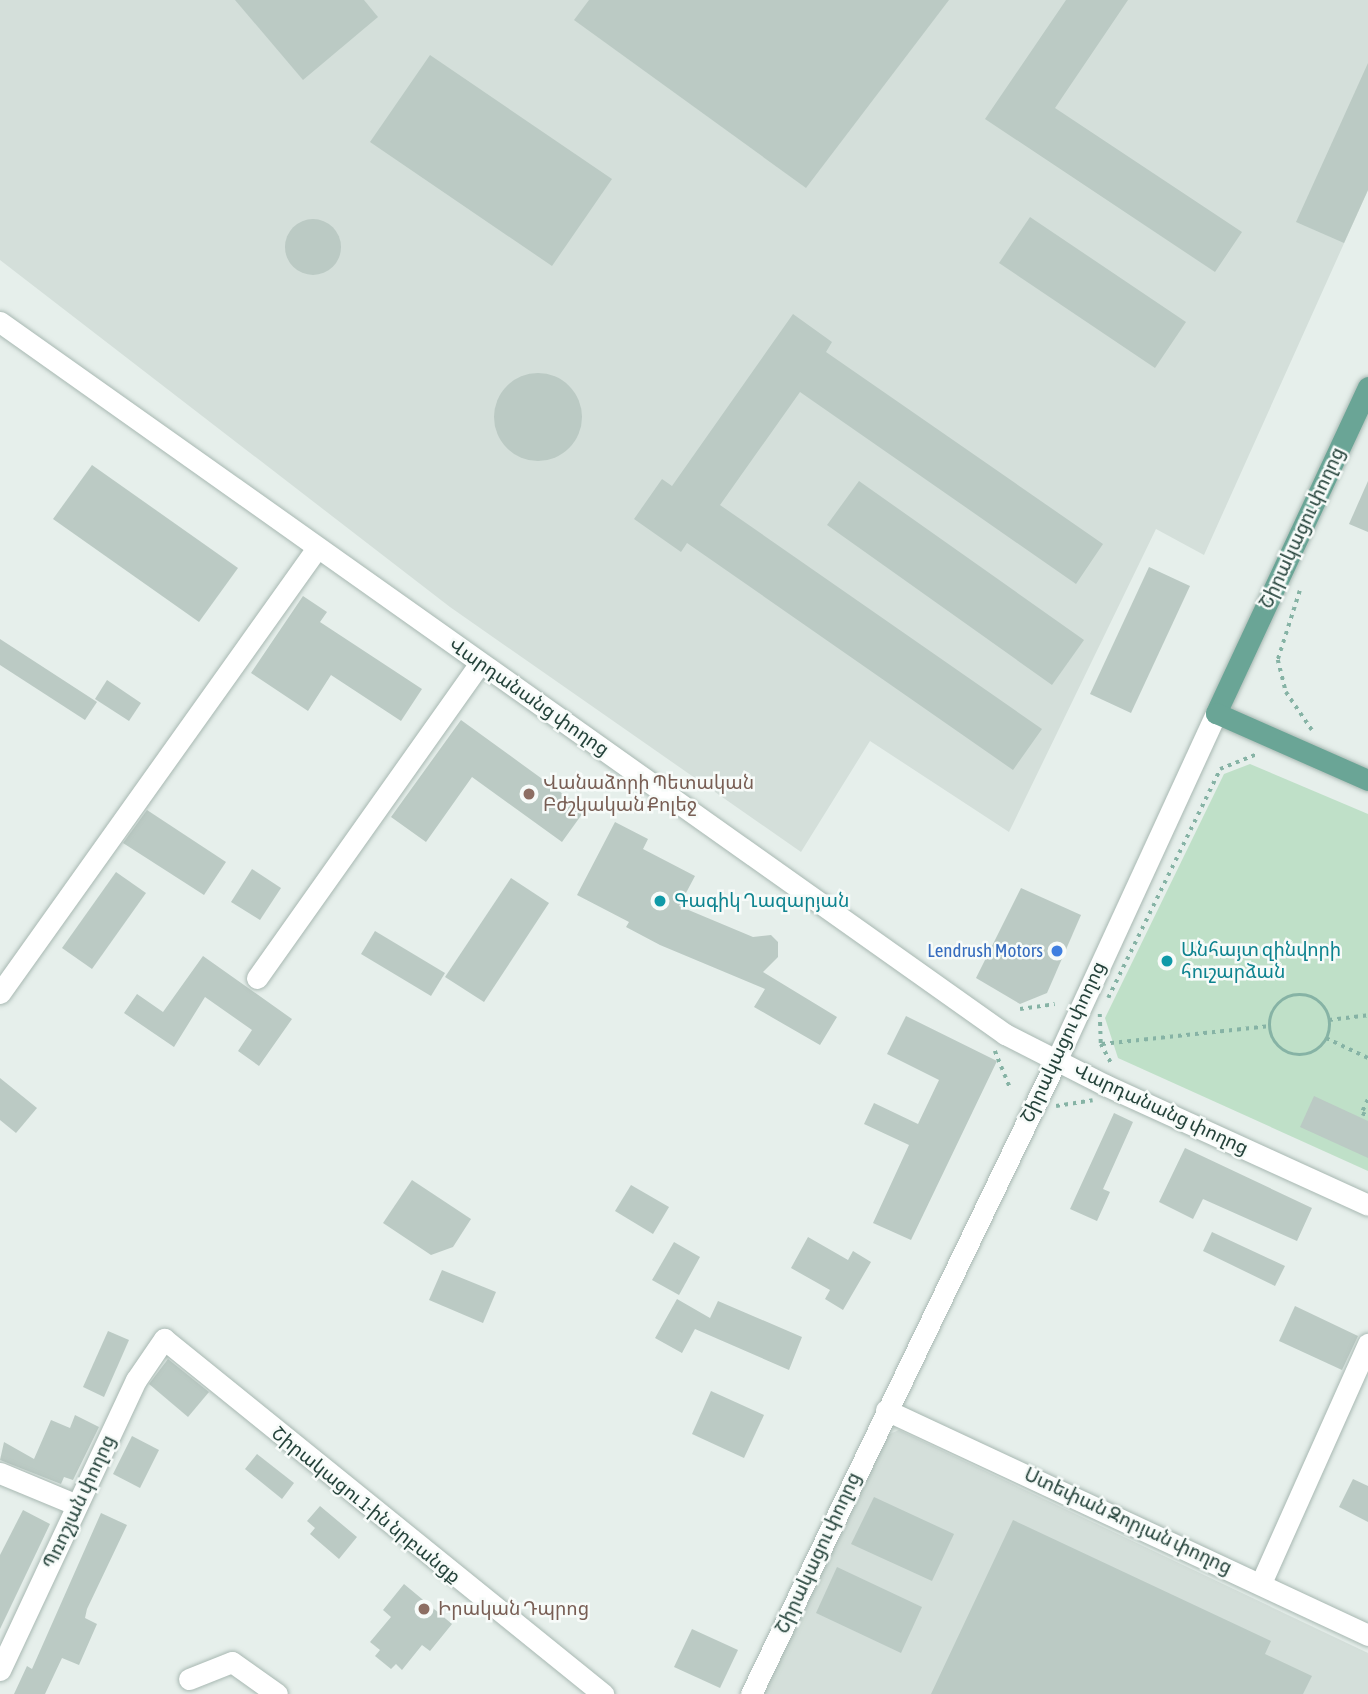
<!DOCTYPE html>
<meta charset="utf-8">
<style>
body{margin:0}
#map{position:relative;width:1368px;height:1694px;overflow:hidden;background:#e6efeb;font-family:"Asap Condensed","Noto Sans Armenian",sans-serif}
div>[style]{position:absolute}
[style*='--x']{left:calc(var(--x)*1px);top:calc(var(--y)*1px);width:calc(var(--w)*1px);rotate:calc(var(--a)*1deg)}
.built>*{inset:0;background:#d4dfda}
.green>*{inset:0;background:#bfe0c8}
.building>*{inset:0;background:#bbcac4}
.round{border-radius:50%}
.path>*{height:3.5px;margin-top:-1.75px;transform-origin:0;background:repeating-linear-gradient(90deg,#86b3a5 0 3.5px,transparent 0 8.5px)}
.path>.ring{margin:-1.75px;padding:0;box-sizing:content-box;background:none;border:3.5px solid #86b3a5;border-radius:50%}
.roads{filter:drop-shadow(0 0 2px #a8b8b2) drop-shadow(0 0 2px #a8b8b2)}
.minor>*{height:21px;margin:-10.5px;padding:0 10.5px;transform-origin:10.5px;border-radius:10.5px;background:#fff}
.major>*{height:21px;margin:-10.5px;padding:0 10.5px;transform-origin:10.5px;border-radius:10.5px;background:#6aa596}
.dots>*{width:19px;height:19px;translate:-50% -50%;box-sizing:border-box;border:4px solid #f7fbf9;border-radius:50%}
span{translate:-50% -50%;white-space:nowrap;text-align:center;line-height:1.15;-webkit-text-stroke:5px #f7fbf9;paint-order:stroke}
.street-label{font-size:19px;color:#24423a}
.education-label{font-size:19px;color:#785e54}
.left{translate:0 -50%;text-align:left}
.culture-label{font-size:19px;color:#0d838f}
.shop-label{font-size:19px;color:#366cbe}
.right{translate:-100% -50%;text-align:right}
</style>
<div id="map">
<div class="built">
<div style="clip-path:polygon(0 0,1368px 0,1368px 190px,1204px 555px,1156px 529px,1009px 832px,870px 741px,801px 852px,450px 607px,0 260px)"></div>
<div style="clip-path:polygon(899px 1430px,1368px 1653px,1368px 1694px,756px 1694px,880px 1438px)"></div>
</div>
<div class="green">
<div style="clip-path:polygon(1250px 764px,1368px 814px,1368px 1171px,1118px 1058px,1105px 1018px,1224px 774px)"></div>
</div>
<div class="building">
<div style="clip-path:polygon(235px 0,364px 0,378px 17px,303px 80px)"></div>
<div style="clip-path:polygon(589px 0,949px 0,806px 188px,574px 20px)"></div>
<div style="clip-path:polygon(1066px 0,1128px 0,1055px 108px,1242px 232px,1215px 272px,985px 119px)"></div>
<div style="clip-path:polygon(430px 55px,612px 179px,552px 266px,370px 142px)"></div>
<div style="clip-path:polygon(1368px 63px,1368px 190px,1344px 243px,1296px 222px)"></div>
<div style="clip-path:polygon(1030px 217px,1186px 322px,1155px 368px,999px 263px)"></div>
<div class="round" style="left:285px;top:219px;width:56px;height:56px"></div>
<div style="clip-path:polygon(793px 314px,832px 342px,826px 352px,1103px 544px,1076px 584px,800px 392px,720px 505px,1042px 729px,1013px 770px,687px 543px,681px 552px,634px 519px,662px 479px,672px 486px)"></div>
<div class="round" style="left:494px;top:373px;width:88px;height:88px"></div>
<div style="clip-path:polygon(92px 465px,238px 568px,199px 622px,53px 519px)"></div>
<div style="clip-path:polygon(859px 481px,1084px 640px,1052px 685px,827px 525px)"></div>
<div style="clip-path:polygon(1368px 481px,1368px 532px,1349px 524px)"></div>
<div style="clip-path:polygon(1149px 567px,1190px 586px,1131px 713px,1090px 694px)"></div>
<div style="clip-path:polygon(303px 596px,327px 612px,320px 622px,422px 689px,401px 721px,331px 675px,308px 711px,251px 673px)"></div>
<div style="clip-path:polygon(0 639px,97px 702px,85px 720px,0 665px)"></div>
<div style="clip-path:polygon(107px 680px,141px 703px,129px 721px,95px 699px)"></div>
<div style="clip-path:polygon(461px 720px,585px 810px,562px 842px,472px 777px,426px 842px,391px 817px)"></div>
<div style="clip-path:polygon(147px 810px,226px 862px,204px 895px,123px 843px)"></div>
<div style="clip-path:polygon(615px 822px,648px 839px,643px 849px,695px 876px,679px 906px,753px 937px,771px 935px,778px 942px,778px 957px,763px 972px,837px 1017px,820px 1045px,754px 1007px,765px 989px,660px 945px,626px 927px,629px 922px,577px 895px)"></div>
<div style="clip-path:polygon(252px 869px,281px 888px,260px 920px,231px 902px)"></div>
<div style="clip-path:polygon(116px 872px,146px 893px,92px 969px,62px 948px)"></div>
<div style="clip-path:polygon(511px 878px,549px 903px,484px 1002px,445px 977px)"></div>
<div style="clip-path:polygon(1021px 888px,1081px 915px,1047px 993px,1020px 1004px,976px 978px)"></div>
<div style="clip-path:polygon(375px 931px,445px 973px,431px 996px,361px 954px)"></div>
<div style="clip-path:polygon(203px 956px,292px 1019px,259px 1066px,238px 1051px,252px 1030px,205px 997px,174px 1047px,124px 1013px,137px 994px,163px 1012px)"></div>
<div style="clip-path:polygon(906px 1016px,997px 1061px,911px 1240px,873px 1223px,909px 1145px,864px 1124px,874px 1103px,918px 1124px,939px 1080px,887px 1054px)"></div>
<div style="clip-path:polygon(0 1078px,37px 1108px,16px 1133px,0 1120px)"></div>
<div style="clip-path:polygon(1314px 1096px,1368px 1121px,1368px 1158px,1300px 1127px)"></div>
<div style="clip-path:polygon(1114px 1113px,1133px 1122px,1103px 1189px,1110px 1192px,1097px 1221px,1070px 1209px)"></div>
<div style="clip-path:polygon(1185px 1148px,1312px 1208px,1297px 1241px,1203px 1199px,1193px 1219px,1159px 1202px)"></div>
<div style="clip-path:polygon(412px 1180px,471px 1219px,453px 1247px,431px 1255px,383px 1223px)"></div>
<div style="clip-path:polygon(631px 1185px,669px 1207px,653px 1234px,615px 1211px)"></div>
<div style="clip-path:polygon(1212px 1232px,1285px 1266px,1275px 1286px,1203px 1251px)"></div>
<div style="clip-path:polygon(808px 1237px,848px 1260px,853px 1251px,871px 1262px,843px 1310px,825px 1299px,830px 1290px,791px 1268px)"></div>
<div style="clip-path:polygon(674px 1242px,700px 1257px,679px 1295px,652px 1280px)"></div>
<div style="clip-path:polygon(442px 1270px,496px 1292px,483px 1323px,429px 1300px)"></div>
<div style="clip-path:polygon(677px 1299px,710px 1318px,718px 1301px,802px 1337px,789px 1370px,695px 1329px,682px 1353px,655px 1338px)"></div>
<div style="clip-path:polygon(1295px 1306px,1358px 1336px,1342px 1370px,1279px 1341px)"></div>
<div style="clip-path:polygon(108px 1331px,129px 1340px,104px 1397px,83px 1387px)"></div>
<div style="clip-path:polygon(168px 1359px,209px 1392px,188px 1417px,149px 1384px)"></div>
<div style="clip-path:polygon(711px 1391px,764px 1415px,744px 1458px,692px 1434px)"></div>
<div style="clip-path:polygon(75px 1415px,99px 1427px,73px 1480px,64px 1477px,61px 1484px,0 1460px,4px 1442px,34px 1459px,51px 1420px,70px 1428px)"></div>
<div style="clip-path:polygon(132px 1436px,159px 1450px,140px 1488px,113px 1474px)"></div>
<div style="clip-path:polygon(257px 1454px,294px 1483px,282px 1499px,245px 1469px)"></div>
<div style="clip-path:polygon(1353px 1479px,1368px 1486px,1368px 1522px,1339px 1507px)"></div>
<div style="clip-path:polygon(874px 1497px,954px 1534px,932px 1581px,851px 1544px)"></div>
<div style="clip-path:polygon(320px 1506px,357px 1537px,339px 1559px,310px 1534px,315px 1528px,307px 1521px)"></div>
<div style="clip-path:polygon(23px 1510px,50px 1524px,0 1629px,0 1555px)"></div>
<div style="clip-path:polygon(101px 1513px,127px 1525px,87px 1609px,85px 1618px,97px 1624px,79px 1665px,62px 1658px,45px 1694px,14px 1694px,27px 1666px,32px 1669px)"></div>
<div style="clip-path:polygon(1013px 1520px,1271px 1641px,1265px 1654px,1312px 1676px,1303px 1694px,931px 1694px)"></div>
<div style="clip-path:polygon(837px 1567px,922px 1607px,901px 1653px,816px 1613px)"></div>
<div style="clip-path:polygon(404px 1584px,452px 1624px,430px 1651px,422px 1645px,402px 1670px,396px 1664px,391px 1669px,375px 1656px,380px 1650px,370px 1642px,391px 1617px,383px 1610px)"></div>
<div style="clip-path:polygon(692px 1629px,738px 1650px,720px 1688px,674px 1667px)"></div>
</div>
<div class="path">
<div style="--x:1300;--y:591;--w:72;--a:107.7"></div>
<div style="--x:1278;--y:660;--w:33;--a:76"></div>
<div style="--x:1286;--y:692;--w:46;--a:55.6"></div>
<div class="ring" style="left:1270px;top:995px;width:56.5px;height:56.5px"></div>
<div style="--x:1108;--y:998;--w:255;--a:-63.9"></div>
<div style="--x:1220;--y:769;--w:40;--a:-22"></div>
<div style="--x:1020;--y:1009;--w:35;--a:-8"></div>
<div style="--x:1100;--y:1014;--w:30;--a:88"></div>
<div style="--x:1101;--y:1044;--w:24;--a:62"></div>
<div style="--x:1329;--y:1020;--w:39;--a:-7"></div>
<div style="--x:1326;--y:1038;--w:47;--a:25.5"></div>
<div style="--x:1102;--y:1044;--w:169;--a:-6.1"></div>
<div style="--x:995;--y:1051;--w:42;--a:67.7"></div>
<div style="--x:1368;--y:1100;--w:14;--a:115"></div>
<div style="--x:1362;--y:1113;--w:7;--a:27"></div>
<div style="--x:1056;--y:1106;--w:37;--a:-9"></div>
</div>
<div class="roads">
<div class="minor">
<div style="--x:0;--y:322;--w:1232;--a:35.32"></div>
<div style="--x:1005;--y:1034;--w:112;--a:27"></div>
<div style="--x:1105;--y:1085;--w:289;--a:24.5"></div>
<div style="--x:257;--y:978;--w:386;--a:-54.7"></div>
<div style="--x:0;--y:993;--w:546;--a:-54.54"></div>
<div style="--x:886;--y:1410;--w:532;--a:25.02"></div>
<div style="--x:0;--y:1473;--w:83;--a:22.6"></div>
<div style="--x:1261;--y:1583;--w:262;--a:-65.9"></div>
<div style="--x:0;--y:1670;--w:320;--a:-64.9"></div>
<div style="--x:136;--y:1380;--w:50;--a:-55.7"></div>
<div style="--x:164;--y:1339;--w:565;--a:38.96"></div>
<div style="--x:189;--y:1679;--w:46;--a:-21.6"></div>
<div style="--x:232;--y:1662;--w:55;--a:35.4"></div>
<div style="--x:751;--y:1694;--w:705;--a:-64.27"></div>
<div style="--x:1057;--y:1059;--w:381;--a:-65.3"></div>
</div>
<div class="major">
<div style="--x:1368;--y:387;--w:360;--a:115"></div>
<div style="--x:1216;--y:713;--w:166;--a:23.8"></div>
</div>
</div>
<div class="dots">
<div style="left:529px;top:794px;background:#8d6e63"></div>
<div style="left:660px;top:901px;background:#0f9aa8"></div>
<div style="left:1057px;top:951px;background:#3f7fe0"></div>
<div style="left:1167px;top:961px;background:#0f9aa8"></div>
<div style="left:424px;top:1609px;background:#8d6e63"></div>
</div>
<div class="street-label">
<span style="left:1302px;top:528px;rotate:-65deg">Շիրակացու փողոց</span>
<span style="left:529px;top:697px;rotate:35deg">Վարդանանց փողոց</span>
<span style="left:1063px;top:1042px;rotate:-65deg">Շիրակացու փողոց</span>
<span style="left:1161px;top:1109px;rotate:25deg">Վարդանանց փողոց</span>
<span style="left:79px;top:1502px;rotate:-65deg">Պռոշյան փողոց</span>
<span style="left:366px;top:1505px;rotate:39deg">Շիրակացու 1-ին նրբանցք</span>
<span style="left:1128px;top:1521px;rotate:25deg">Ստեփան Զորյան փողոց</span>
<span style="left:818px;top:1553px;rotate:-65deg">Շիրակացու փողոց</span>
</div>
<div class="education-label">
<span class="left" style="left:543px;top:794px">Վանաձորի Պետական<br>Բժշկական Քոլեջ</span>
<span class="left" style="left:438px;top:1609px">Իրական Դպրոց</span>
</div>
<div class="culture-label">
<span class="left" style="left:674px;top:901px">Գագիկ Ղազարյան</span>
<span class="left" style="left:1181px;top:961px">Անհայտ զինվորի<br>հուշարձան</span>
</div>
<div class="shop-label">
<span class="right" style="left:1043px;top:951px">Lendrush Motors</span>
</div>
</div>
